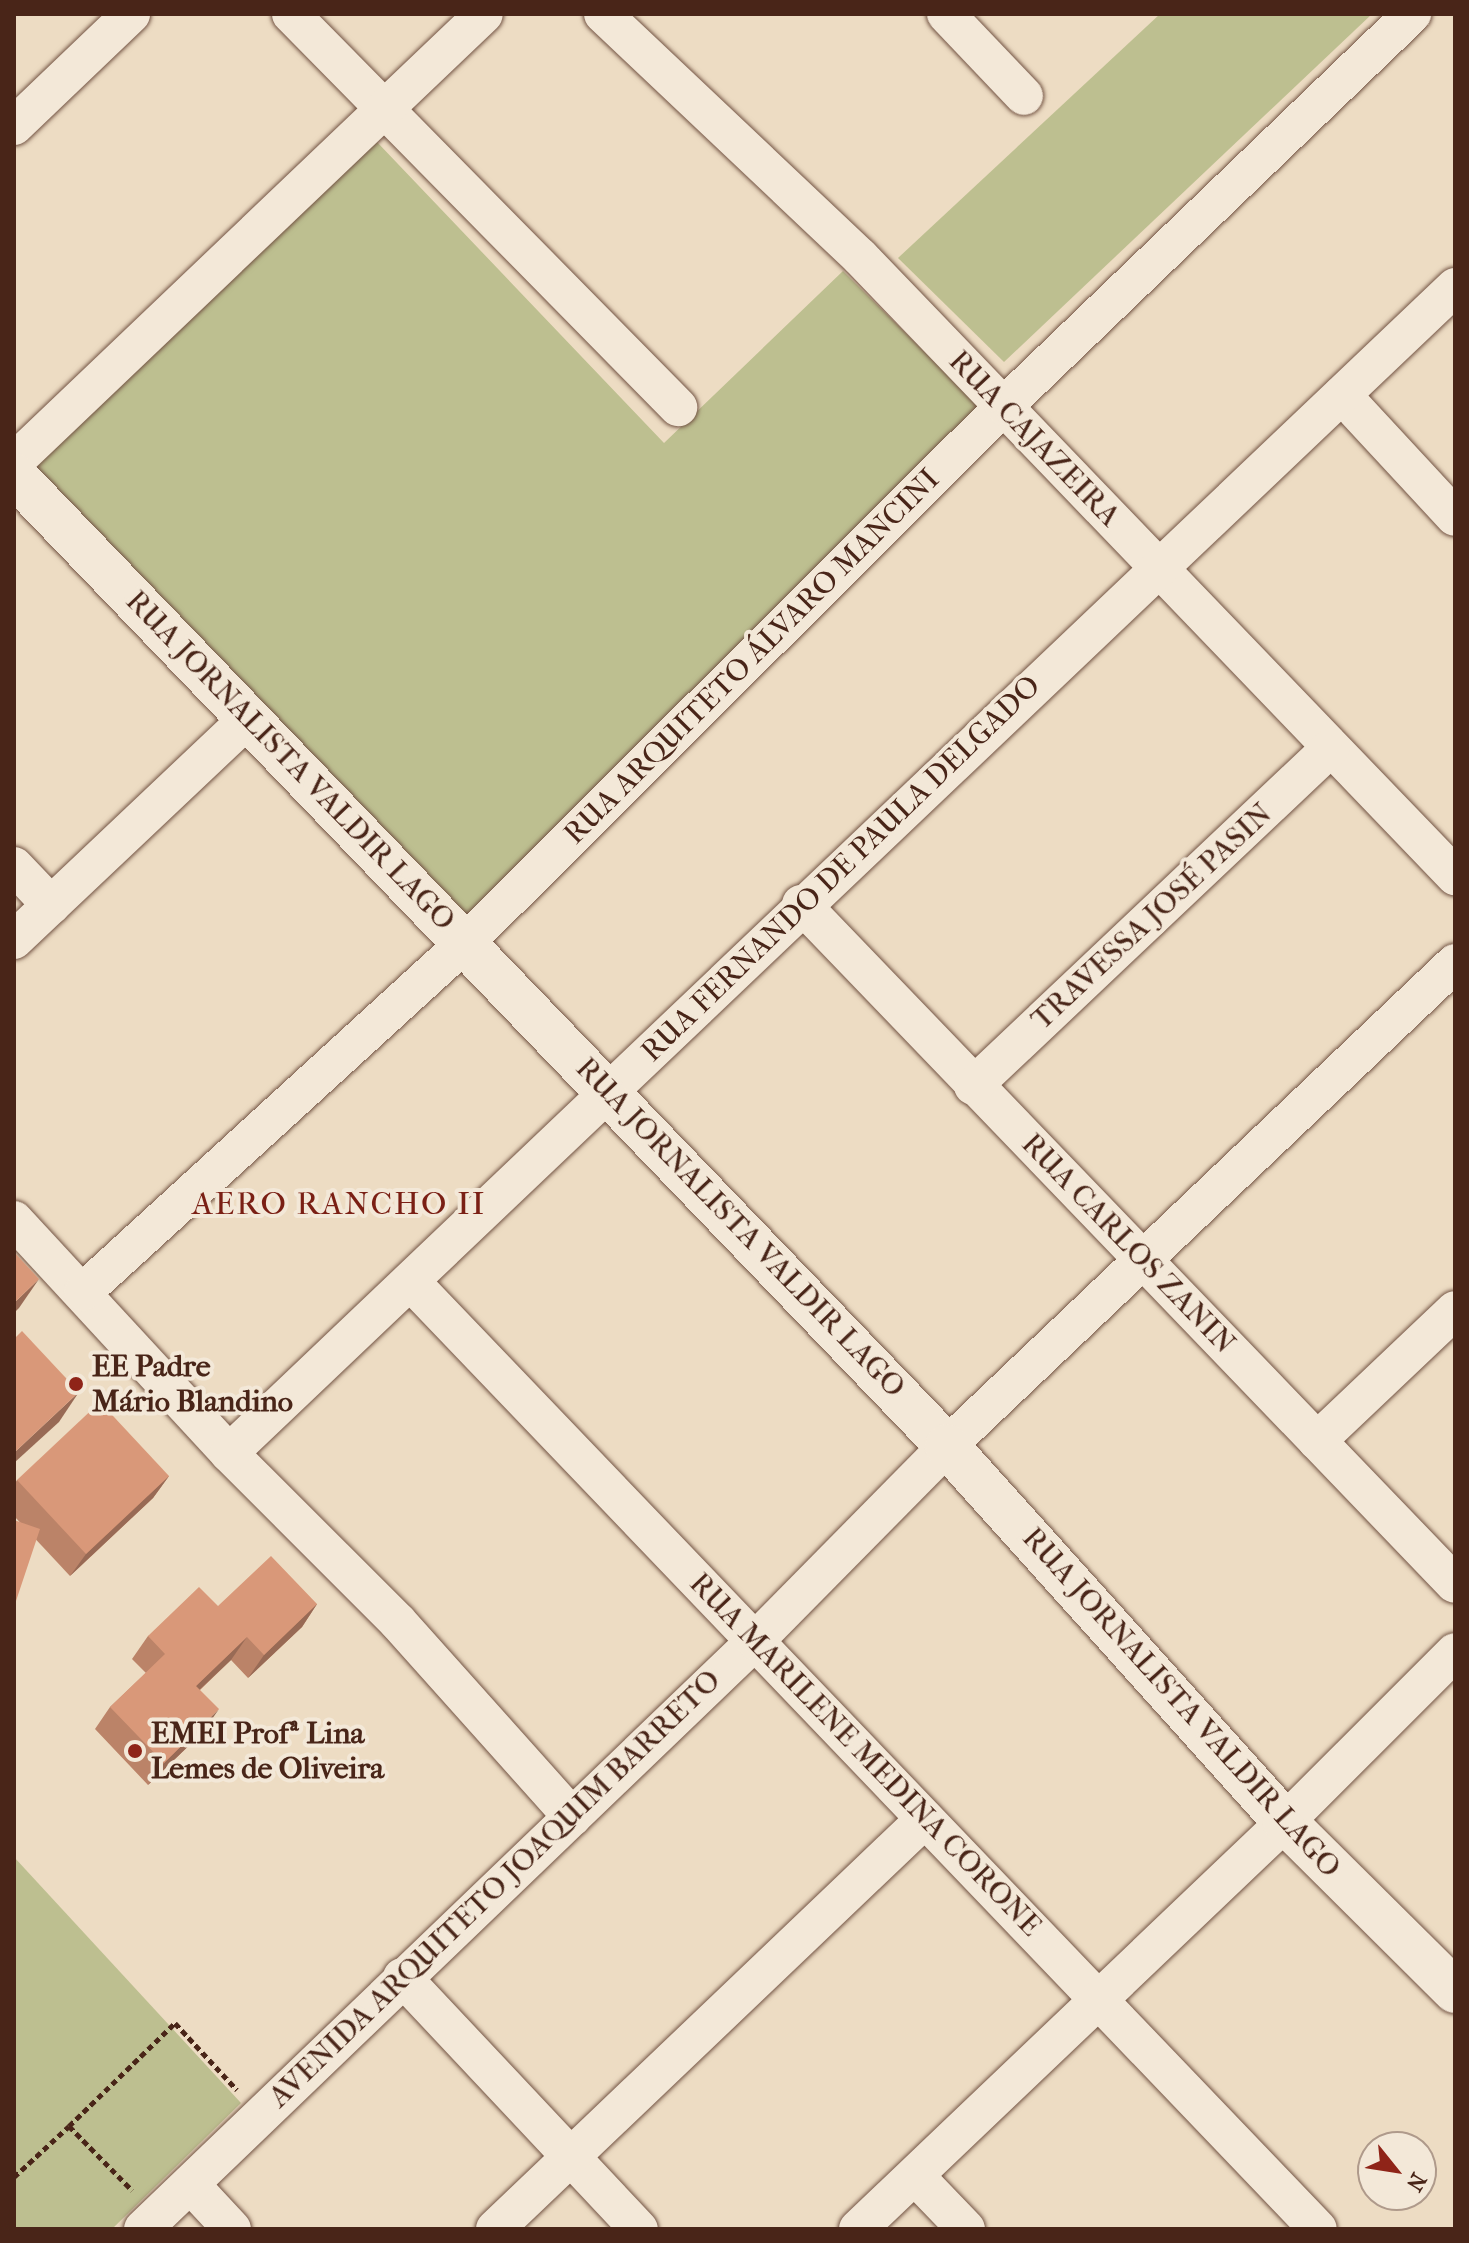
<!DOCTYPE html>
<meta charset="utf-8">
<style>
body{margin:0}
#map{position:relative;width:1469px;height:2243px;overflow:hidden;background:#eddcc3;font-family:"IM FELL French Canon",serif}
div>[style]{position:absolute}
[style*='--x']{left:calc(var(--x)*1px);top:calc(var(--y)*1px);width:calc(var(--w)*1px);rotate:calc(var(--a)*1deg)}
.green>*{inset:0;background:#bdbf90}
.path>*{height:5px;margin-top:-2.5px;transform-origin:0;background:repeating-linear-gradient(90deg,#492518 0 6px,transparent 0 10px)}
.roads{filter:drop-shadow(0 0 2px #725343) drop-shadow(0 0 2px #725343)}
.minor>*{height:38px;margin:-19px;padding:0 19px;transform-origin:19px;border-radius:19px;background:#f3e8d8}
.tertiary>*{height:44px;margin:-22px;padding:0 22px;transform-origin:22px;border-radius:22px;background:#f3e8d8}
.wall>*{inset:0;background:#bb8368}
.shaded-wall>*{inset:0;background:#986a55}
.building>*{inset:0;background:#d99879}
.dots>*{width:22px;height:22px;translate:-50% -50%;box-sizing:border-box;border:4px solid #f3e8d8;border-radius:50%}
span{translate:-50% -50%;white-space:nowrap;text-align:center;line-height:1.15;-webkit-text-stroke:8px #f3e8d8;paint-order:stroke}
.street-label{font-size:30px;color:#492518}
.poi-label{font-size:30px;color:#492518;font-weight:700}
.left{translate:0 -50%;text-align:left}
.neighbourhood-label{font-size:32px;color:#7a1f14;letter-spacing:2px}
.frame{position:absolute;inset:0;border:16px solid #492518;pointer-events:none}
.north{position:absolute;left:1357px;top:2131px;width:80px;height:80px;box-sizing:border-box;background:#f3e8d8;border:2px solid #af9a8b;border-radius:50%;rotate:120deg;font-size:22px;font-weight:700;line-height:32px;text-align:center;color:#492518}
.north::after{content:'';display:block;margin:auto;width:28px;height:36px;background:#8f2418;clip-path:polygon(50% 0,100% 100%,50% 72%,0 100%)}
</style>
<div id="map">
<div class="green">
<div style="clip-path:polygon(1160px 14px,1372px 14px,1004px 362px,898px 258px)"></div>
<div style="clip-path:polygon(377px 142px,664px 443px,843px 271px,979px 406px,468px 924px,34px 464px)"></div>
<div style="clip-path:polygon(14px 1857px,241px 2103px,112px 2229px,14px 2229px)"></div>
</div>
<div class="path">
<div style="--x:69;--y:2126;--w:148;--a:-44.2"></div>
<div style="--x:175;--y:2023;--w:91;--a:47.2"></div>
<div style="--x:14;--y:2177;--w:75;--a:-42.8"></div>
<div style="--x:69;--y:2126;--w:90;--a:45.5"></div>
</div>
<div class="roads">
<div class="minor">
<div style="--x:291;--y:14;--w:552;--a:45.44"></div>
<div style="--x:603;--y:14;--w:354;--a:43.4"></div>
<div style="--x:860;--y:257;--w:859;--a:46.13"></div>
<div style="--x:946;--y:14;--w:113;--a:46.4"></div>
<div style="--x:14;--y:126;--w:162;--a:-43.7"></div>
<div style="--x:1342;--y:395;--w:166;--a:47.2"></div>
<div style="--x:14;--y:462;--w:649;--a:-43.63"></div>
<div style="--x:14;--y:866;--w:54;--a:46.5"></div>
<div style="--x:801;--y:904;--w:943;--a:46.12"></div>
<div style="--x:14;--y:940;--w:320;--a:-43.4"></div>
<div style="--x:973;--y:1086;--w:492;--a:-43.4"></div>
<div style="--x:14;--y:1220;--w:317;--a:47.3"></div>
<div style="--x:229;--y:1453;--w:238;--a:45"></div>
<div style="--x:397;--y:1621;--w:263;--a:48.2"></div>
<div style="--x:411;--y:1282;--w:1311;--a:46.24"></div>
<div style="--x:83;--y:1292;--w:519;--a:-42.42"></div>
<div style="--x:466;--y:942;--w:759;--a:-44.89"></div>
<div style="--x:1004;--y:406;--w:566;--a:-43.85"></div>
<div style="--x:1317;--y:1441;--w:190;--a:-43.5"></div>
<div style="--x:229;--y:1453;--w:1692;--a:-43.56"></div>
<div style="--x:402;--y:1977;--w:346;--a:46.8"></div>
<div style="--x:916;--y:2177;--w:72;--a:46.1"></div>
<div style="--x:191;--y:2185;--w:60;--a:47"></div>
<div style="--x:143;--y:2229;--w:849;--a:-43.85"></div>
<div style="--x:755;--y:1641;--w:274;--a:-45.4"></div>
<div style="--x:947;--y:1446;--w:701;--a:-43.55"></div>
<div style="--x:495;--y:2229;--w:594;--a:-43.64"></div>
<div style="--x:858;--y:2229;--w:590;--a:-43.63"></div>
<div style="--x:1285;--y:1822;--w:240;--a:-45"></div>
</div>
<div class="tertiary">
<div style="--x:14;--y:475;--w:1347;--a:46.14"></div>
<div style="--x:947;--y:1446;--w:506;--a:48.05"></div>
<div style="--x:1285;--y:1822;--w:240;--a:44.8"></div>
</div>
</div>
<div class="wall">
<div style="clip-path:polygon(169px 1476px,153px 1498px,70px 1576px,14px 1516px,14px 1485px,17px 1480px)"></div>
<div style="clip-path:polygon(317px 1604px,302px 1627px,248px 1678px,231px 1660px,200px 1690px,203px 1732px,148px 1785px,95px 1729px,110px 1707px,146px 1673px,132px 1659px,148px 1636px,218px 1606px)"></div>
</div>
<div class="shaded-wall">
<div style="clip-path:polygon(39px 1279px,19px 1308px,14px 1313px,14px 1303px)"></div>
<div style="clip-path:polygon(79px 1392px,59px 1422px,14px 1463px,14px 1454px,16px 1451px)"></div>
<div style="clip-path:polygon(169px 1476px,153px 1498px,70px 1576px,86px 1554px)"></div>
<div style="clip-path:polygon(317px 1604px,302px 1627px,248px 1678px,264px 1655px)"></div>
<div style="clip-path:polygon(247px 1637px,231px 1660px,180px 1708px,196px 1686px)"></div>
<div style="clip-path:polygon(219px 1709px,203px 1732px,148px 1785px,164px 1763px)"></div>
</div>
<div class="building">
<div style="clip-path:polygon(14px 1252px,39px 1279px,14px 1303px)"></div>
<div style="clip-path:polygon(22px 1331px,79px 1392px,16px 1451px,14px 1449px,14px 1339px)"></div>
<div style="clip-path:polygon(100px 1402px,169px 1476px,86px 1554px,17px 1480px)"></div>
<div style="clip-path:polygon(14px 1520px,40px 1529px,14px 1607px)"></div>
<div style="clip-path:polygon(271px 1556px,317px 1604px,264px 1655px,247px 1637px,196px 1686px,219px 1709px,164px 1763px,110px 1707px,165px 1654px,148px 1636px,199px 1587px,218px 1606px)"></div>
</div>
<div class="dots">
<div style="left:76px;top:1384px;background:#8f2418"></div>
<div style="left:135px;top:1751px;background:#8f2418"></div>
</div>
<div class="street-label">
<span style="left:1034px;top:439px;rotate:46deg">RUA CAJAZEIRA</span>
<span style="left:752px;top:657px;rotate:-45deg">RUA ARQUITETO ÁLVARO MANCINI</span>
<span style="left:290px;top:761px;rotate:46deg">RUA JORNALISTA VALDIR LAGO</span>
<span style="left:841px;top:869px;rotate:-44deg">RUA FERNANDO DE PAULA DELGADO</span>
<span style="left:1152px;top:917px;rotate:-43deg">TRAVESSA JOSÉ PASIN</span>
<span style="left:740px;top:1228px;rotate:46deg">RUA JORNALISTA VALDIR LAGO</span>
<span style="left:1128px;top:1244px;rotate:46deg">RUA CARLOS ZANIN</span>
<span style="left:1181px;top:1703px;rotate:48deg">RUA JORNALISTA VALDIR LAGO</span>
<span style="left:865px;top:1755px;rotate:46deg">RUA MARILENE MEDINA CORONE</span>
<span style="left:495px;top:1889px;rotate:-44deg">AVENIDA ARQUITETO JOAQUIM BARRETO</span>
</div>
<div class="poi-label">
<span class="left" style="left:92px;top:1384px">EE Padre<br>Mário Blandino</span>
<span class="left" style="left:151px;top:1751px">EMEI Profª Lina<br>Lemes de Oliveira</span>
</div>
<div class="neighbourhood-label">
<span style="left:339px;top:1204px">AERO RANCHO II</span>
</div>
<div class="frame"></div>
<div class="north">N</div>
</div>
